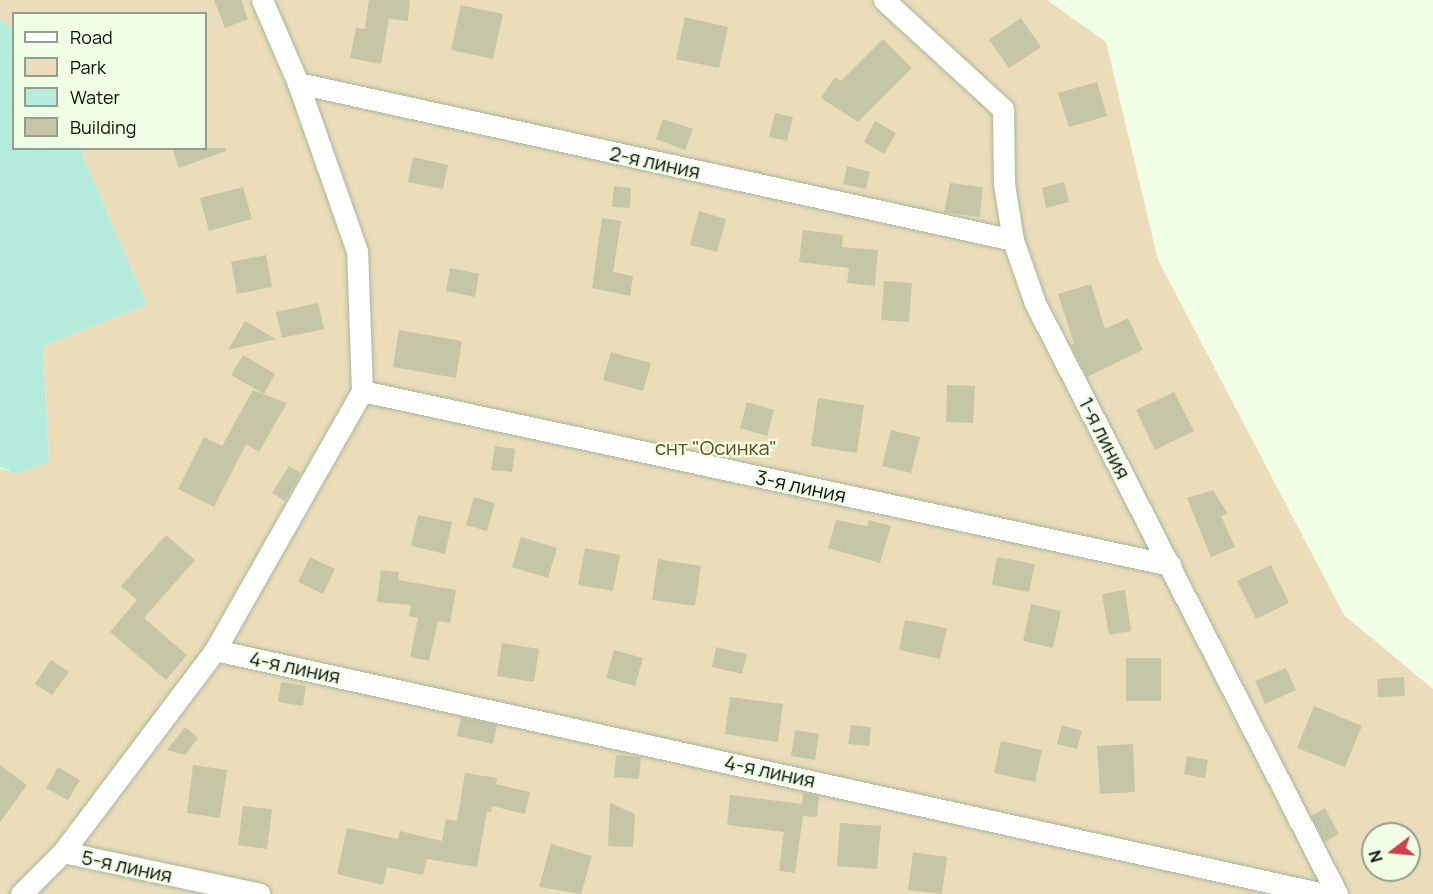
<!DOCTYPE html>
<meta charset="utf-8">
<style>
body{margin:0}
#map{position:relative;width:1433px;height:894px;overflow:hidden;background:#f0fee6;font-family:Manrope,sans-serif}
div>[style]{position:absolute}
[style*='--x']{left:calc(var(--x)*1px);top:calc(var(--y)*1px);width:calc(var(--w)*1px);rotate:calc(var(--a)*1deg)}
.green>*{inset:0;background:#ecddba}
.water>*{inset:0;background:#b6ecdd}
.building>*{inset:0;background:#c5c6a6}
.roads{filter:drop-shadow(0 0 2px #a7b89b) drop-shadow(0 0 2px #a7b89b)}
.minor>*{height:21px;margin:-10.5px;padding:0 10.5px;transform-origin:10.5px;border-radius:10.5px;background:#fff}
span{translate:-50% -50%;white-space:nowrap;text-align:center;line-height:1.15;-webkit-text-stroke:4.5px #f0fee6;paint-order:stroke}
.street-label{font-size:20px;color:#090e05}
.park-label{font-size:20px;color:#5e4a1a}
.legend{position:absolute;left:12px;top:12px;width:195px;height:138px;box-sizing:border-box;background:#f0fee6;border:2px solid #949e8c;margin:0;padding:8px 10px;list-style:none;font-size:18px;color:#090e05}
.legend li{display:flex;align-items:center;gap:12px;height:30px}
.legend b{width:30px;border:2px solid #949e8c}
.north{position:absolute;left:1361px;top:822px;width:60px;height:60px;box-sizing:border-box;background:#f0fee6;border:2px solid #949e8c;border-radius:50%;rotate:254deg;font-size:16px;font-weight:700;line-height:24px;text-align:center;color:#090e05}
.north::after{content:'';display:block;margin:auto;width:21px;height:27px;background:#d0404d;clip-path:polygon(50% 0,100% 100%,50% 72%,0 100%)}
</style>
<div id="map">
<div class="green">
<div style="clip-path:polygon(evenodd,0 0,1047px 0,1106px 42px,1158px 260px,1344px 615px,1433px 689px,1433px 894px,0 894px,0 468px,16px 474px,49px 462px,43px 346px,147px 305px,80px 149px,206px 148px,206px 14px,14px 14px,13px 29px,0 19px,0 0,1373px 834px,1409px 834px,1409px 870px,1373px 870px,1373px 834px)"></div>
</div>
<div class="water">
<div style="clip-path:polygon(0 19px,13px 29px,14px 148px,80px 149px,147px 305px,43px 346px,49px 462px,16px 474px,0 467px)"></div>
</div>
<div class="building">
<div style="clip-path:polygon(214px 0,241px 0,248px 19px,225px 28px)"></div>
<div style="clip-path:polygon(369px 0,410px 0,408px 21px,389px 19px,381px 64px,350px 58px,356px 28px,365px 29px)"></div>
<div style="clip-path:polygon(461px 5px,503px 14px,493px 59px,451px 50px)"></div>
<div style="clip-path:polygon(685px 17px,728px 27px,719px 68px,676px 59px)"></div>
<div style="clip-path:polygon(1021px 18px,1041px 47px,1009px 68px,989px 40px)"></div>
<div style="clip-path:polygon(883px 39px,912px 68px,858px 122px,821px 98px,835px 77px,841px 81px)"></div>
<div style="clip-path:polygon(1097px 82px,1107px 116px,1069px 127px,1058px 93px)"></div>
<div style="clip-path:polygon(775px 113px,793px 117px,787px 141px,769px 137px)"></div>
<div style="clip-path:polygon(663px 119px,693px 129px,685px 150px,656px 139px)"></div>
<div style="clip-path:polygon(875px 121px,896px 133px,884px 154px,864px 142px)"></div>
<div style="clip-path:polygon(172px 148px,226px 148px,226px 151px,179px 168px)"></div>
<div style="clip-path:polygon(413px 157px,448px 165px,443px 189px,408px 182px)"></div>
<div style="clip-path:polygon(847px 166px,870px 172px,866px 189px,843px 184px)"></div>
<div style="clip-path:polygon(1064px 182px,1069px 202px,1046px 208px,1042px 188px)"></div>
<div style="clip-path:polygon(950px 183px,983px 187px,980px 217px,944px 212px)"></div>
<div style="clip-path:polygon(614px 186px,631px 188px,630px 208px,612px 207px)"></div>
<div style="clip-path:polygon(243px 187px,252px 219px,209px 231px,200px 198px)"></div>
<div style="clip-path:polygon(699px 211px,726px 219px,717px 252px,690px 245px)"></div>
<div style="clip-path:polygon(602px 218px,621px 221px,613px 272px,633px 276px,630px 296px,592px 288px)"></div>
<div style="clip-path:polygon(803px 230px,843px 235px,842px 247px,878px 250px,875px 286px,847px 283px,849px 268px,799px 262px)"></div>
<div style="clip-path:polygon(266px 255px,272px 287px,237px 294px,231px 262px)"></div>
<div style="clip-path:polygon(450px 268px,479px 274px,475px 297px,446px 291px)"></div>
<div style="clip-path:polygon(884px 281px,912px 283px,909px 322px,881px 320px)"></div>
<div style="clip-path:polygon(1091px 284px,1105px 329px,1128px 318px,1143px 350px,1087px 377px,1071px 345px,1074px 344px,1058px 294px)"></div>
<div style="clip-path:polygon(318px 303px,324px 329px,282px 338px,276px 312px)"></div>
<div style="clip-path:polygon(245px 321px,276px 339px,228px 350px)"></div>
<div style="clip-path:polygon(399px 330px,462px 341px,456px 378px,393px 367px)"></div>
<div style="clip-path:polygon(611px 352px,651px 363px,643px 391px,603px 380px)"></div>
<div style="clip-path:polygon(243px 355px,275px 374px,264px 394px,231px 375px)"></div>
<div style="clip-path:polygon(947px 385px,975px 386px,973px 423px,946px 422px)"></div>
<div style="clip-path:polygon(253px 390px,287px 403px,259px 452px,246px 444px,214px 507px,178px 489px,204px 437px,222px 446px)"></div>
<div style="clip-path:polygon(1174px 392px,1194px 431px,1155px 450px,1136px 410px)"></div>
<div style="clip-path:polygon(818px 398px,864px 405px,857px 453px,811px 446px)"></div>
<div style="clip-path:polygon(747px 402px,774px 410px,767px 436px,740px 428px)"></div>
<div style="clip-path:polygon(891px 430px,920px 437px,911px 473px,882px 466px)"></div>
<div style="clip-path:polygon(495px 446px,515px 449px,512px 472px,491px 470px)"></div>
<div style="clip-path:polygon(289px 466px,301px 473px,285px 501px,272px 493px)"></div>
<div style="clip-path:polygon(1213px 490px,1228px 514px,1221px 516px,1235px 547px,1211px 557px,1187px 498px)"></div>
<div style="clip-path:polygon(474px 497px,495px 503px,487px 531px,466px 525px)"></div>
<div style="clip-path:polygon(418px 515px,452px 522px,445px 554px,411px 546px)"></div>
<div style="clip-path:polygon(836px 520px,867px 526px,869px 520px,891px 526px,880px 563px,828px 548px)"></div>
<div style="clip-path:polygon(166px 535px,195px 560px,144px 618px,187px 655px,166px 680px,110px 632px,137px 600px,121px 586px)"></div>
<div style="clip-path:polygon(521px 537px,557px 548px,548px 578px,512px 567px)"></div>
<div style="clip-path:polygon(585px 548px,620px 555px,613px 591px,578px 585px)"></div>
<div style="clip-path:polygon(310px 557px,335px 569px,323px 594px,298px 582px)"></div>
<div style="clip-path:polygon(997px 557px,1035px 564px,1029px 592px,992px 585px)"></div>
<div style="clip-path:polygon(658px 559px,701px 566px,695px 606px,652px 600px)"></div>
<div style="clip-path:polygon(1271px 565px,1289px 603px,1256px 619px,1237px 581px)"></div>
<div style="clip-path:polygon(381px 570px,399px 572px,398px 580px,456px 590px,450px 623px,438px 621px,429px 661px,410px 657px,418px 618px,409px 616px,411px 605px,377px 602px)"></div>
<div style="clip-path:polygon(1125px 590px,1131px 631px,1109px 635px,1102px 594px)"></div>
<div style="clip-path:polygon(1031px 604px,1061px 611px,1053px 648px,1023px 641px)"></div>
<div style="clip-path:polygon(905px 620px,947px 628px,940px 659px,899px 650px)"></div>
<div style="clip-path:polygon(502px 643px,539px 649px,534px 682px,497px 676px)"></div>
<div style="clip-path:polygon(716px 647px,747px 654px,742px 674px,712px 667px)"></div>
<div style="clip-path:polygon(614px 650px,643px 658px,635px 686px,606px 678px)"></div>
<div style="clip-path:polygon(1126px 658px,1161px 658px,1161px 701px,1126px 701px)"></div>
<div style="clip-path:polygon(51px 660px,69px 672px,52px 695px,35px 684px)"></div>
<div style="clip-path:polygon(1286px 668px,1296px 690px,1265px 704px,1255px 681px)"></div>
<div style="clip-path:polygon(1404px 677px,1405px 696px,1378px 697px,1377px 679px)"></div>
<div style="clip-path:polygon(281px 682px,306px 686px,303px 706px,278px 702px)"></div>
<div style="clip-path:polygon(730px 697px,783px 704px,778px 742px,725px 734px)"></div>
<div style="clip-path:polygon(1314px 706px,1362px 726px,1345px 767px,1297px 748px)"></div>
<div style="clip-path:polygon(461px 717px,497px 725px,493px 744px,457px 736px)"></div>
<div style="clip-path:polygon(851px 725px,871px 727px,869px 746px,848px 744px)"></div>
<div style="clip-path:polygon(1062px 725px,1082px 731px,1077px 749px,1057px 744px)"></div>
<div style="clip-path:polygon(185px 727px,198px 738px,185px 755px,167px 750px)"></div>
<div style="clip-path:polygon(795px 730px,819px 734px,815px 760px,791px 756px)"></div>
<div style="clip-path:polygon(1001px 741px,1042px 750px,1035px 782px,994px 773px)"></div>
<div style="clip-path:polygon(1133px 744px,1135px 792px,1100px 794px,1097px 746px)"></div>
<div style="clip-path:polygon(616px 755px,641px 757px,639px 779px,614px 777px)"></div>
<div style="clip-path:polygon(1187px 756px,1208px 760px,1205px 778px,1184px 774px)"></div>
<div style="clip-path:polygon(0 765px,27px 785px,0 822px)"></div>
<div style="clip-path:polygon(193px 765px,227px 770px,220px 818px,187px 813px)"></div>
<div style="clip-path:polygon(58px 767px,80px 780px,68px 800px,46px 788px)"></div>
<div style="clip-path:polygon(465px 773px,497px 778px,496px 784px,530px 792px,525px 814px,492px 806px,491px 812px,487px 811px,477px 867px,427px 859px,423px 875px,387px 867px,383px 885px,337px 874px,347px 828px,398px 839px,400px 831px,442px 841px,446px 819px,457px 821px)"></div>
<div style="clip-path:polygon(803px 793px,819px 796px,817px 817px,803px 816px,795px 873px,779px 871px,784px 832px,727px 825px,730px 795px,802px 804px)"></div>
<div style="clip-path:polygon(610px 803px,635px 814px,633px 847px,608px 846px)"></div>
<div style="clip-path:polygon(243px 806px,272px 809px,267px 849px,238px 845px)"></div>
<div style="clip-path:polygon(1325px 808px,1339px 834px,1325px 842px,1311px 816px)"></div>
<div style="clip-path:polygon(840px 823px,881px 826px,877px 869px,837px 866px)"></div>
<div style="clip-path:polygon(551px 844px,592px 856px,581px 894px,539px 887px)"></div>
<div style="clip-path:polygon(913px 852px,947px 857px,942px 894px,908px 890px)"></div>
</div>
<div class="roads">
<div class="minor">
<div style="--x:884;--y:0;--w:161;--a:42.5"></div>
<div style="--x:1003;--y:109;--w:75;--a:89.2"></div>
<div style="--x:1004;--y:184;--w:57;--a:80.9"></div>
<div style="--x:1013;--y:240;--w:67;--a:70.8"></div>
<div style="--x:1035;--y:303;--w:664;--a:62.93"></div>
<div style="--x:298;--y:83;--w:732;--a:12.38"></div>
<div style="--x:362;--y:391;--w:827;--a:12.15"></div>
<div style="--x:215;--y:650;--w:1136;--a:12.41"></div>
<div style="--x:63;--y:852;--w:201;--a:12"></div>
<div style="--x:21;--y:894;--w:59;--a:-45"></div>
<div style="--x:63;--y:852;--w:253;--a:-53"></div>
<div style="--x:215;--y:650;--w:298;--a:-60.4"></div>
<div style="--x:362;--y:391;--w:140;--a:-92"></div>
<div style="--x:357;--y:251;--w:178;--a:-109.4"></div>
<div style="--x:298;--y:83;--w:90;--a:-113.4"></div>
</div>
</div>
<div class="street-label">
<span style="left:655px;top:162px;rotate:12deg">2-я линия</span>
<span style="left:1105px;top:438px;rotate:63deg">1-я линия</span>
<span style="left:801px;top:486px;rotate:12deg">3-я линия</span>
<span style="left:295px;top:667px;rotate:12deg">4-я линия</span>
<span style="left:770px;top:771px;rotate:12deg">4-я линия</span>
<span style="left:127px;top:866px;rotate:12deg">5-я линия</span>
</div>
<div class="park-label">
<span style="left:716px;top:447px">снт "Осинка"</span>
</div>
<ul class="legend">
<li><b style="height:8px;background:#fff"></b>Road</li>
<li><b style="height:16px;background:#ecddba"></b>Park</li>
<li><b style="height:16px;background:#b6ecdd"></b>Water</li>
<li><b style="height:16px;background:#c5c6a6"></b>Building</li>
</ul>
<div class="north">N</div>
</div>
